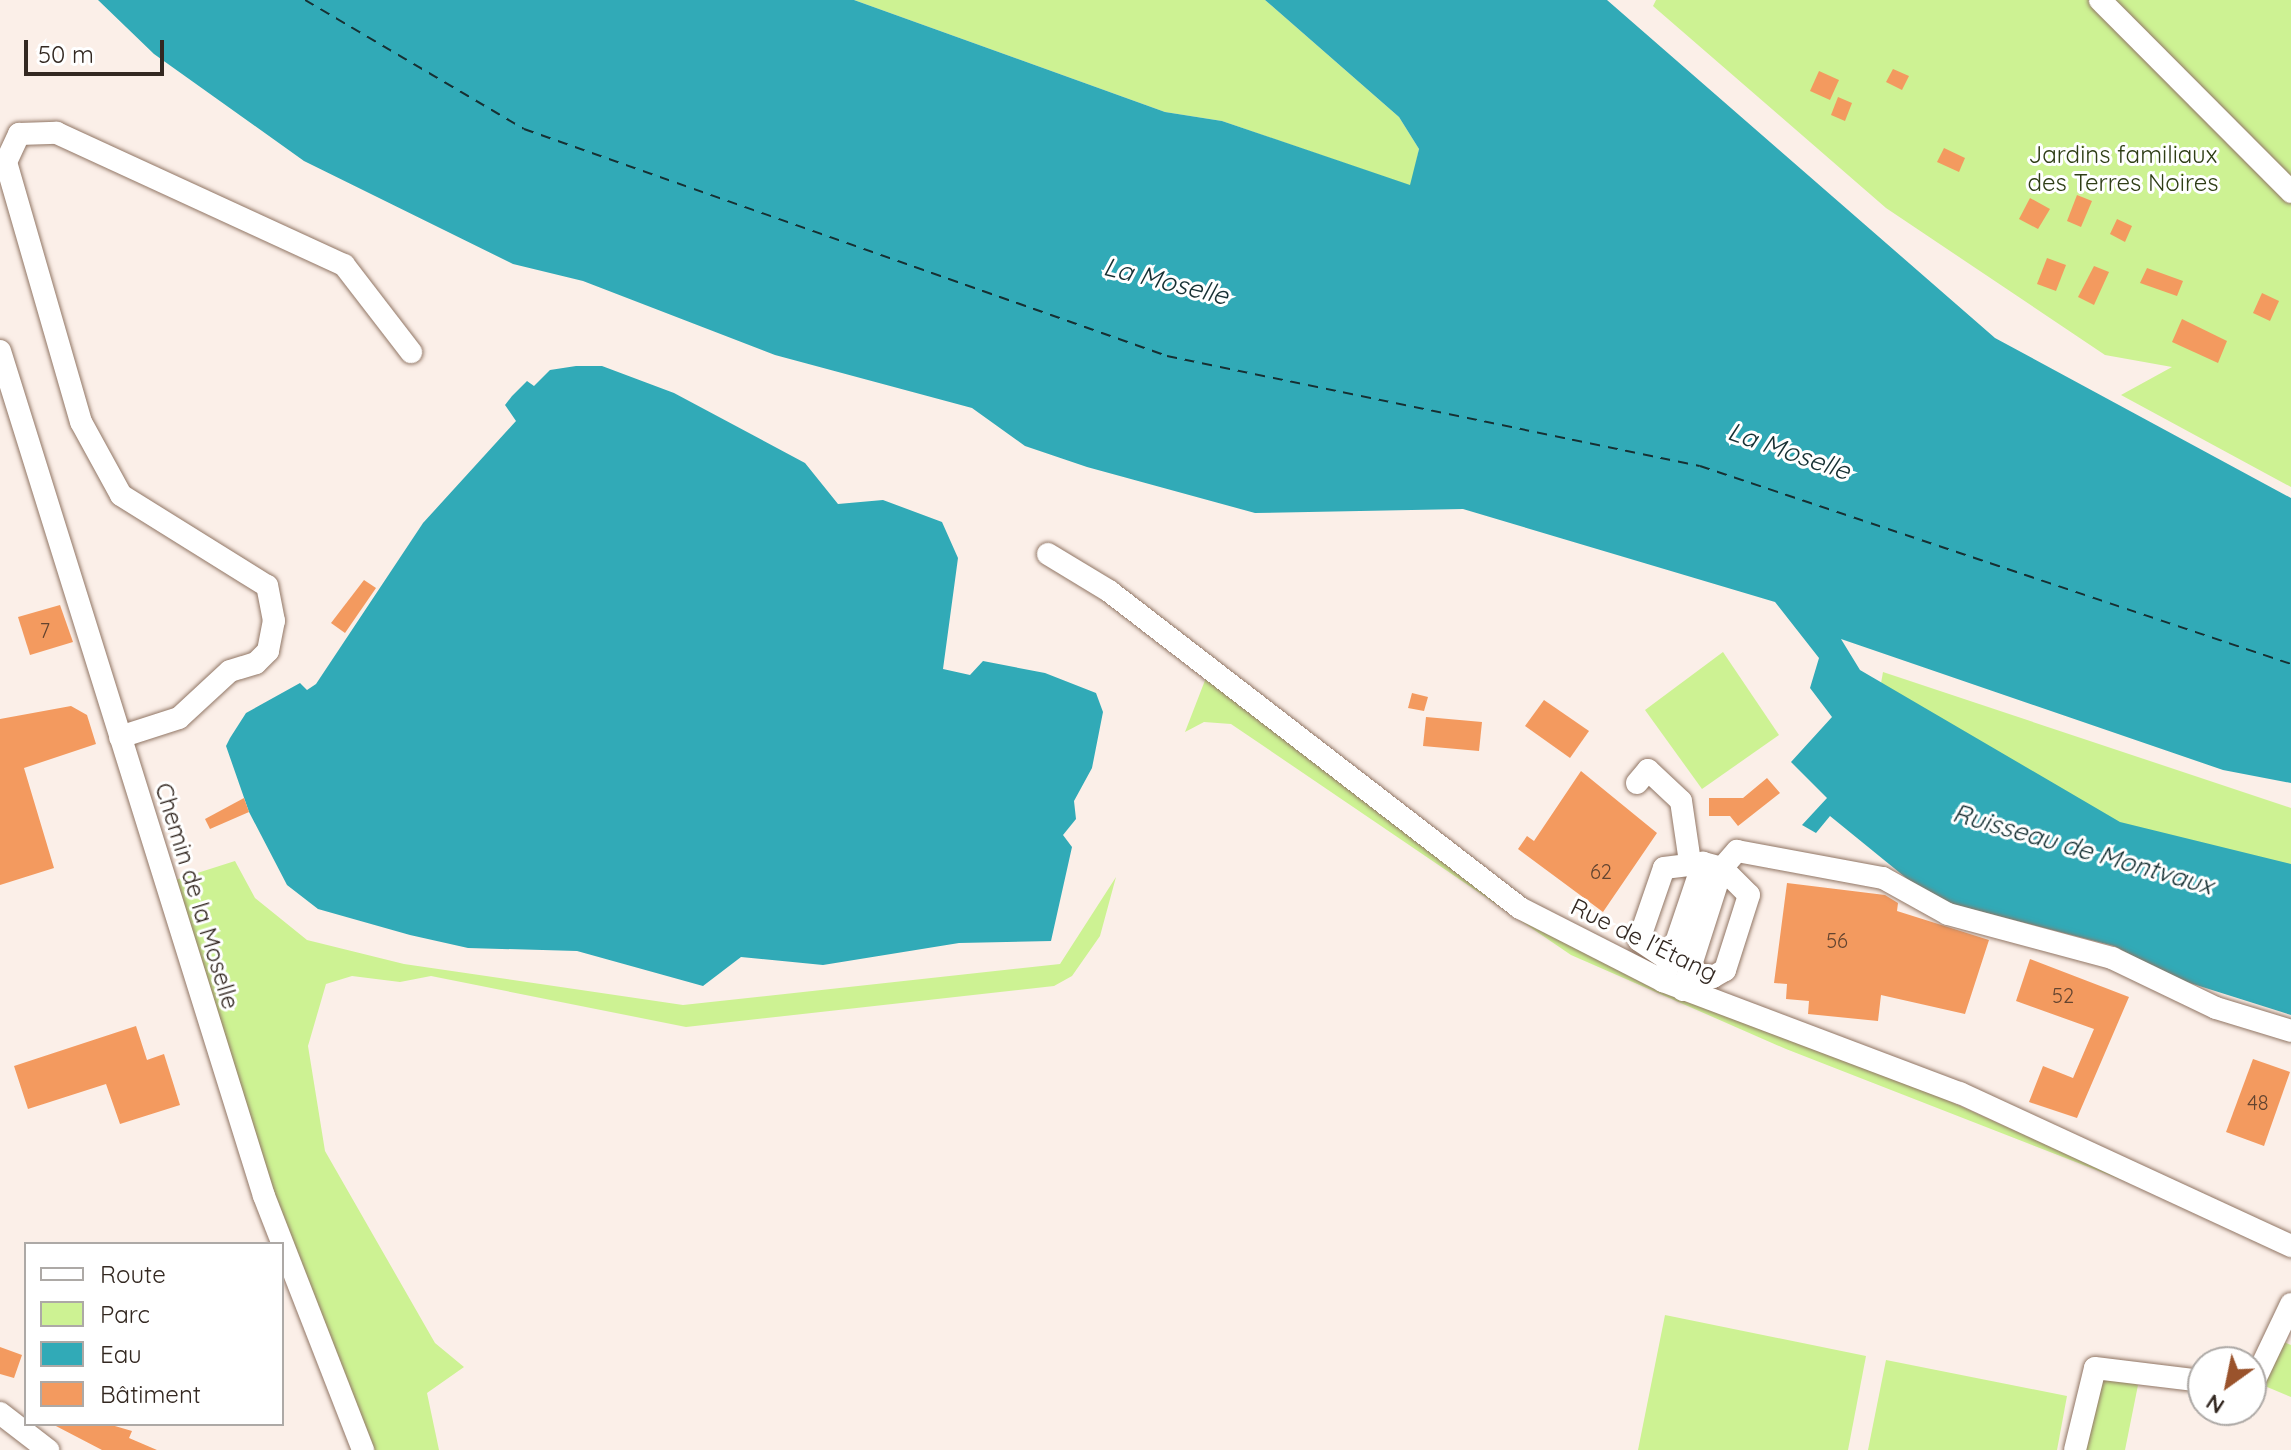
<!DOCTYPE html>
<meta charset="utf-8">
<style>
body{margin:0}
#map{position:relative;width:2291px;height:1450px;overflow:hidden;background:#fbefe8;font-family:Quicksand,sans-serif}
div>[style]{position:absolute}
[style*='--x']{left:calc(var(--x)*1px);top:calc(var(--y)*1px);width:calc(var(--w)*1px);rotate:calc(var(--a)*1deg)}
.green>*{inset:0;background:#cdf293}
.water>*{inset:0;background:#31aab7}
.ferry>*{height:2px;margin-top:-1px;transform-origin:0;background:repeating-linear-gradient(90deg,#163033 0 10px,transparent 0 18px)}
.building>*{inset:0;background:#f39a5f}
.roads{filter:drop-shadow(0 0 2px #917665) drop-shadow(0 0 2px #917665)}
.minor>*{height:22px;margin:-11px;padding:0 11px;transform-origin:11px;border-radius:11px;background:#fff}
span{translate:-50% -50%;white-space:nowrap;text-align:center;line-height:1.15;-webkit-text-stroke:6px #fff;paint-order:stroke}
.number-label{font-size:20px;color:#634430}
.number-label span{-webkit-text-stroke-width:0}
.park-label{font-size:24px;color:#2f3e16}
.street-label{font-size:24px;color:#332821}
.water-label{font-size:26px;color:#163033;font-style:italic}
.legend{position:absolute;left:24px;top:1242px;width:260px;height:184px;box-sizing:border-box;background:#fff;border:2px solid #ada9a6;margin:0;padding:10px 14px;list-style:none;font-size:24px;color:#332821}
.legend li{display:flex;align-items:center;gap:16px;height:40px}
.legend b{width:40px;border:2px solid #ada9a6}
.north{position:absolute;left:2187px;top:1346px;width:80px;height:80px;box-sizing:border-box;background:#fff;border:2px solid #ada9a6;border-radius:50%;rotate:213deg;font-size:22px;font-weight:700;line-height:32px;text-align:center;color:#332821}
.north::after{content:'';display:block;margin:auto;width:28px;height:36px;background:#9a532c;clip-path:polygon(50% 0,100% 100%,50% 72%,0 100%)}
.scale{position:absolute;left:24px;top:40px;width:140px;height:36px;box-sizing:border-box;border:4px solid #332821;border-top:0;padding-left:10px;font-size:24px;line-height:28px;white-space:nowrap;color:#332821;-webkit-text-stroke:6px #fff;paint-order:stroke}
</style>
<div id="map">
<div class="green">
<div style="clip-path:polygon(854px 0,1265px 0,1399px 117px,1419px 149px,1411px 186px,1222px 121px,1165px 112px)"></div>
<div style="clip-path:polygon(1656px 0,2291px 0,2291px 487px,2121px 395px,2172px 367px,2105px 355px,1886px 208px,1653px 6px)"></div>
<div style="clip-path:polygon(1723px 652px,1779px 735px,1702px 789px,1645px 710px)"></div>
<div style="clip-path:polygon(1209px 670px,1520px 908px,2140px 1187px,1786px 1049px,1571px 955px,1231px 724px,1204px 722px,1185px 732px)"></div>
<div style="clip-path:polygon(1883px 672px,2291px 808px,2291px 897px,2153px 877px,1880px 689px)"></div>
<div style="clip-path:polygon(235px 861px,255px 898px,307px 940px,404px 964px,683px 1005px,1060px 964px,1116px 877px,1100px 936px,1072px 976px,1054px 986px,686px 1027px,431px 976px,400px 982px,352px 976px,326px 984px,308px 1046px,325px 1151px,435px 1343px,464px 1367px,427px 1393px,439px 1450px,363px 1450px,166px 883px)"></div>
<div style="clip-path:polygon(1665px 1315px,1866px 1356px,1848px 1450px,1638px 1450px)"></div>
<div style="clip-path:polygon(2279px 1340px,2291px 1345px,2291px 1397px,2260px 1384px)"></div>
<div style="clip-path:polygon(1886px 1360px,2067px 1396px,2057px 1450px,1868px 1450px)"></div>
<div style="clip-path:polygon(2108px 1376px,2138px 1385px,2125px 1450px,2081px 1450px,2094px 1378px)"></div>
</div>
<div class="water">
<div style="clip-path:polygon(98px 0,854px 0,1165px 112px,1222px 121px,1410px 185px,1419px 149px,1399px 117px,1265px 0,1607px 0,1995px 338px,2291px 498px,2291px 783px,2223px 770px,1841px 639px,1860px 670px,2120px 822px,2291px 864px,2291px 1015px,2174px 978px,2114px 946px,1932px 899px,1830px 816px,1816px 833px,1802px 825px,1827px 798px,1791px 762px,1832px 717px,1810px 688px,1819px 658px,1775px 602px,1463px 509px,1255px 513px,1087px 467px,1025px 446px,972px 408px,775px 355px,583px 281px,513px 264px,304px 161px,154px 54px)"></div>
<div style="clip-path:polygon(576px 366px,602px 366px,674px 393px,805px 463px,838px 504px,883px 500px,942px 522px,958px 558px,943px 669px,970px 675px,983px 661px,1045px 673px,1096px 693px,1103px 712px,1092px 768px,1074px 801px,1076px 819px,1063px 835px,1072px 847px,1051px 941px,959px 943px,823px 965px,741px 957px,703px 986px,577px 951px,468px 948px,410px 935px,318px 909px,287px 885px,249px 812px,226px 746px,230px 738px,246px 713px,300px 683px,307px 690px,316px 684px,423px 523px,516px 421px,505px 405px,512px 396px,527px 381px,534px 386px,550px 370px)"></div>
</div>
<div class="ferry">
<div style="--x:305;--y:0;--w:254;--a:30.5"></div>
<div style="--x:524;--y:129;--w:682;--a:19.44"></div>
<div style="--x:1167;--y:356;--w:544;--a:11.66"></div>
<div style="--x:1700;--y:466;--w:623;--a:18.52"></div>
</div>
<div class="building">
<div style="clip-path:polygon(1893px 69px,1909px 76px,1902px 90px,1886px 82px)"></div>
<div style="clip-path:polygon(1819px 71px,1839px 80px,1830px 100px,1810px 91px)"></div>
<div style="clip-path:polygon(1838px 97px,1852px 103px,1845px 121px,1831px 115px)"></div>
<div style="clip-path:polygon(1944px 148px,1965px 158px,1959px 172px,1937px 162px)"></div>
<div style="clip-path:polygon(2077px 195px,2092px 201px,2081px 227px,2067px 221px)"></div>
<div style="clip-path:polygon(2030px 198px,2050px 209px,2038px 229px,2019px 219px)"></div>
<div style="clip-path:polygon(2117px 219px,2132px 226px,2125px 242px,2110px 234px)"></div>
<div style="clip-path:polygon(2047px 258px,2066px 265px,2056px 291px,2037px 284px)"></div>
<div style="clip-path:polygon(2094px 266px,2109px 272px,2094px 305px,2078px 297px)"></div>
<div style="clip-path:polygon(2147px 268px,2183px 281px,2177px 296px,2140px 283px)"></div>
<div style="clip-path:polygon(2262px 293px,2279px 301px,2270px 321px,2253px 313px)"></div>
<div style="clip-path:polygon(2182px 319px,2227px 341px,2218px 363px,2172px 342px)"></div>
<div style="clip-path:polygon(364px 580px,376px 588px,345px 633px,331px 623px)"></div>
<div style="clip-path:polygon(60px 605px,73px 642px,30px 655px,18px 617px)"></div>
<div style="clip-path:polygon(1412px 693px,1428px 697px,1424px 711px,1408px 708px)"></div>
<div style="clip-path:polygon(1544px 700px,1589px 731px,1570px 758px,1525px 726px)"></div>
<div style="clip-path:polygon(71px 706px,87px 715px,96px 744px,24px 768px,54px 868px,0 885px,0 719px)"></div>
<div style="clip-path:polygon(1426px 717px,1482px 722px,1479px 751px,1423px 746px)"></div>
<div style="clip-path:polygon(1581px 771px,1657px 833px,1603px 912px,1518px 849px,1527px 836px,1534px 841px)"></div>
<div style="clip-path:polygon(1767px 778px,1780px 793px,1738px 826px,1730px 816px,1709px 816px,1709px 798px,1743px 798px)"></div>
<div style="clip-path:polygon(244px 798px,249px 812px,210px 829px,205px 819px)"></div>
<div style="clip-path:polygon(1787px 883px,1885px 895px,1898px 903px,1897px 911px,1989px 940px,1965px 1014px,1881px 995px,1878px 1021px,1808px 1014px,1809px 1001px,1786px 999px,1787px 984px,1774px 983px)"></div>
<div style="clip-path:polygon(2030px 959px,2129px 997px,2077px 1118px,2029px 1102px,2043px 1066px,2073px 1078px,2094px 1029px,2016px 1001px)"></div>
<div style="clip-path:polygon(136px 1026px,147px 1060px,164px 1054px,180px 1105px,120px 1124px,106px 1084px,28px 1109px,14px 1066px)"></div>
<div style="clip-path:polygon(2253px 1059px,2290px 1072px,2264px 1146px,2226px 1132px)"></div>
<div style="clip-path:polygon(0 1347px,22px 1355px,14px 1378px,0 1374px)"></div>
<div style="clip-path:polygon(108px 1424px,132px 1431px,129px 1438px,157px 1450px,102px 1450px,54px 1425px)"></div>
</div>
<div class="roads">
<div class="minor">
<div style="--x:2100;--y:0;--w:271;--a:45.1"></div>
<div style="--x:0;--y:351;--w:885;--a:72.65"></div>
<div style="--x:264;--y:1196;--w:273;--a:68.7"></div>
<div style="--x:1048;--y:554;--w:71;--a:31.2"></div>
<div style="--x:1109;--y:591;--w:519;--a:37.64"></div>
<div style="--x:1520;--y:908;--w:161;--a:27"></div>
<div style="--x:1663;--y:981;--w:317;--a:20.7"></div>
<div style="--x:1960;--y:1093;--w:365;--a:24.8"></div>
<div style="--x:120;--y:737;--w:62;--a:-17.9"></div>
<div style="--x:179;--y:718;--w:69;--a:-42.7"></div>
<div style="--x:230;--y:671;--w:27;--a:-17"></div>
<div style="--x:256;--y:663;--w:17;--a:-45"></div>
<div style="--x:268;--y:651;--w:31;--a:-79"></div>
<div style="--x:274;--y:621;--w:36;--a:-101"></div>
<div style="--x:267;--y:586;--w:172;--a:-148.1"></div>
<div style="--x:121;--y:495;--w:83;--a:-118.7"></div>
<div style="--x:81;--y:422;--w:271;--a:-106.1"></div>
<div style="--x:6;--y:162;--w:31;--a:-65"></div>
<div style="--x:19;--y:134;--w:38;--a:-2"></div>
<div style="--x:57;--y:133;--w:316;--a:24.7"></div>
<div style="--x:344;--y:265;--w:110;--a:52.4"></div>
<div style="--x:1637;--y:783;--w:17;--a:-50"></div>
<div style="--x:1648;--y:770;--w:45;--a:43.2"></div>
<div style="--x:1681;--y:801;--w:62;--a:81.6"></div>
<div style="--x:1670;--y:961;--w:37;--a:-146"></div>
<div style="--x:1639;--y:940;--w:76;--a:-70.9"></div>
<div style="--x:1664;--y:868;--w:39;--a:-7"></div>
<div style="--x:1663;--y:981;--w:125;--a:-71.3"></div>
<div style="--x:1703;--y:863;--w:20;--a:15"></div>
<div style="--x:1722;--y:868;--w:23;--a:-49"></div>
<div style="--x:1737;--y:851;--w:148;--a:10.5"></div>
<div style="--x:1883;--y:878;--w:74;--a:29"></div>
<div style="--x:1948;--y:914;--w:170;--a:15"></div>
<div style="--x:2112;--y:958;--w:115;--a:25.7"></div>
<div style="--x:2216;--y:1008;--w:78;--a:17"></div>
<div style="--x:1683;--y:990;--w:128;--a:-72.3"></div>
<div style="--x:1722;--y:868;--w:38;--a:45"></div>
<div style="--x:1749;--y:895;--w:79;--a:107.7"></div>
<div style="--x:1725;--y:970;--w:14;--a:150"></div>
<div style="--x:1713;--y:977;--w:25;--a:-168"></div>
<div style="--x:2251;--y:1388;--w:93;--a:-64.5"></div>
<div style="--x:0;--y:1413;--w:61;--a:37.6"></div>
<div style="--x:2075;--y:1450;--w:84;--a:-76.3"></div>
<div style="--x:2095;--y:1368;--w:109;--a:6.9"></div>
</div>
</div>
<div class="number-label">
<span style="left:45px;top:630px">7</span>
<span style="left:1601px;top:871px">62</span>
<span style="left:1837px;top:940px">56</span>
<span style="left:2063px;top:995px">52</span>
<span style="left:2258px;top:1102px">48</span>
</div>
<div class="park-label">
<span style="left:2123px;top:169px">Jardins familiaux<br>des Terres Noires</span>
</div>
<div class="street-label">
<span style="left:197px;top:896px;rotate:73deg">Chemin de la Moselle</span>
<span style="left:1644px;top:940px;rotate:26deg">Rue de l'Étang</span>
</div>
<div class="water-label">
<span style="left:1166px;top:281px;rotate:14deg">La Moselle</span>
<span style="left:1789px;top:451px;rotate:19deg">La Moselle</span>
<span style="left:2083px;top:849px;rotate:16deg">Ruisseau de Montvaux</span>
</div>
<ul class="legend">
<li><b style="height:10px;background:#fff"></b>Route</li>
<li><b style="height:22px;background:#cdf293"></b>Parc</li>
<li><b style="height:22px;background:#31aab7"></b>Eau</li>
<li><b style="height:22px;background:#f39a5f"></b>Bâtiment</li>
</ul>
<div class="north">N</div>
<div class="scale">50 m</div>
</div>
